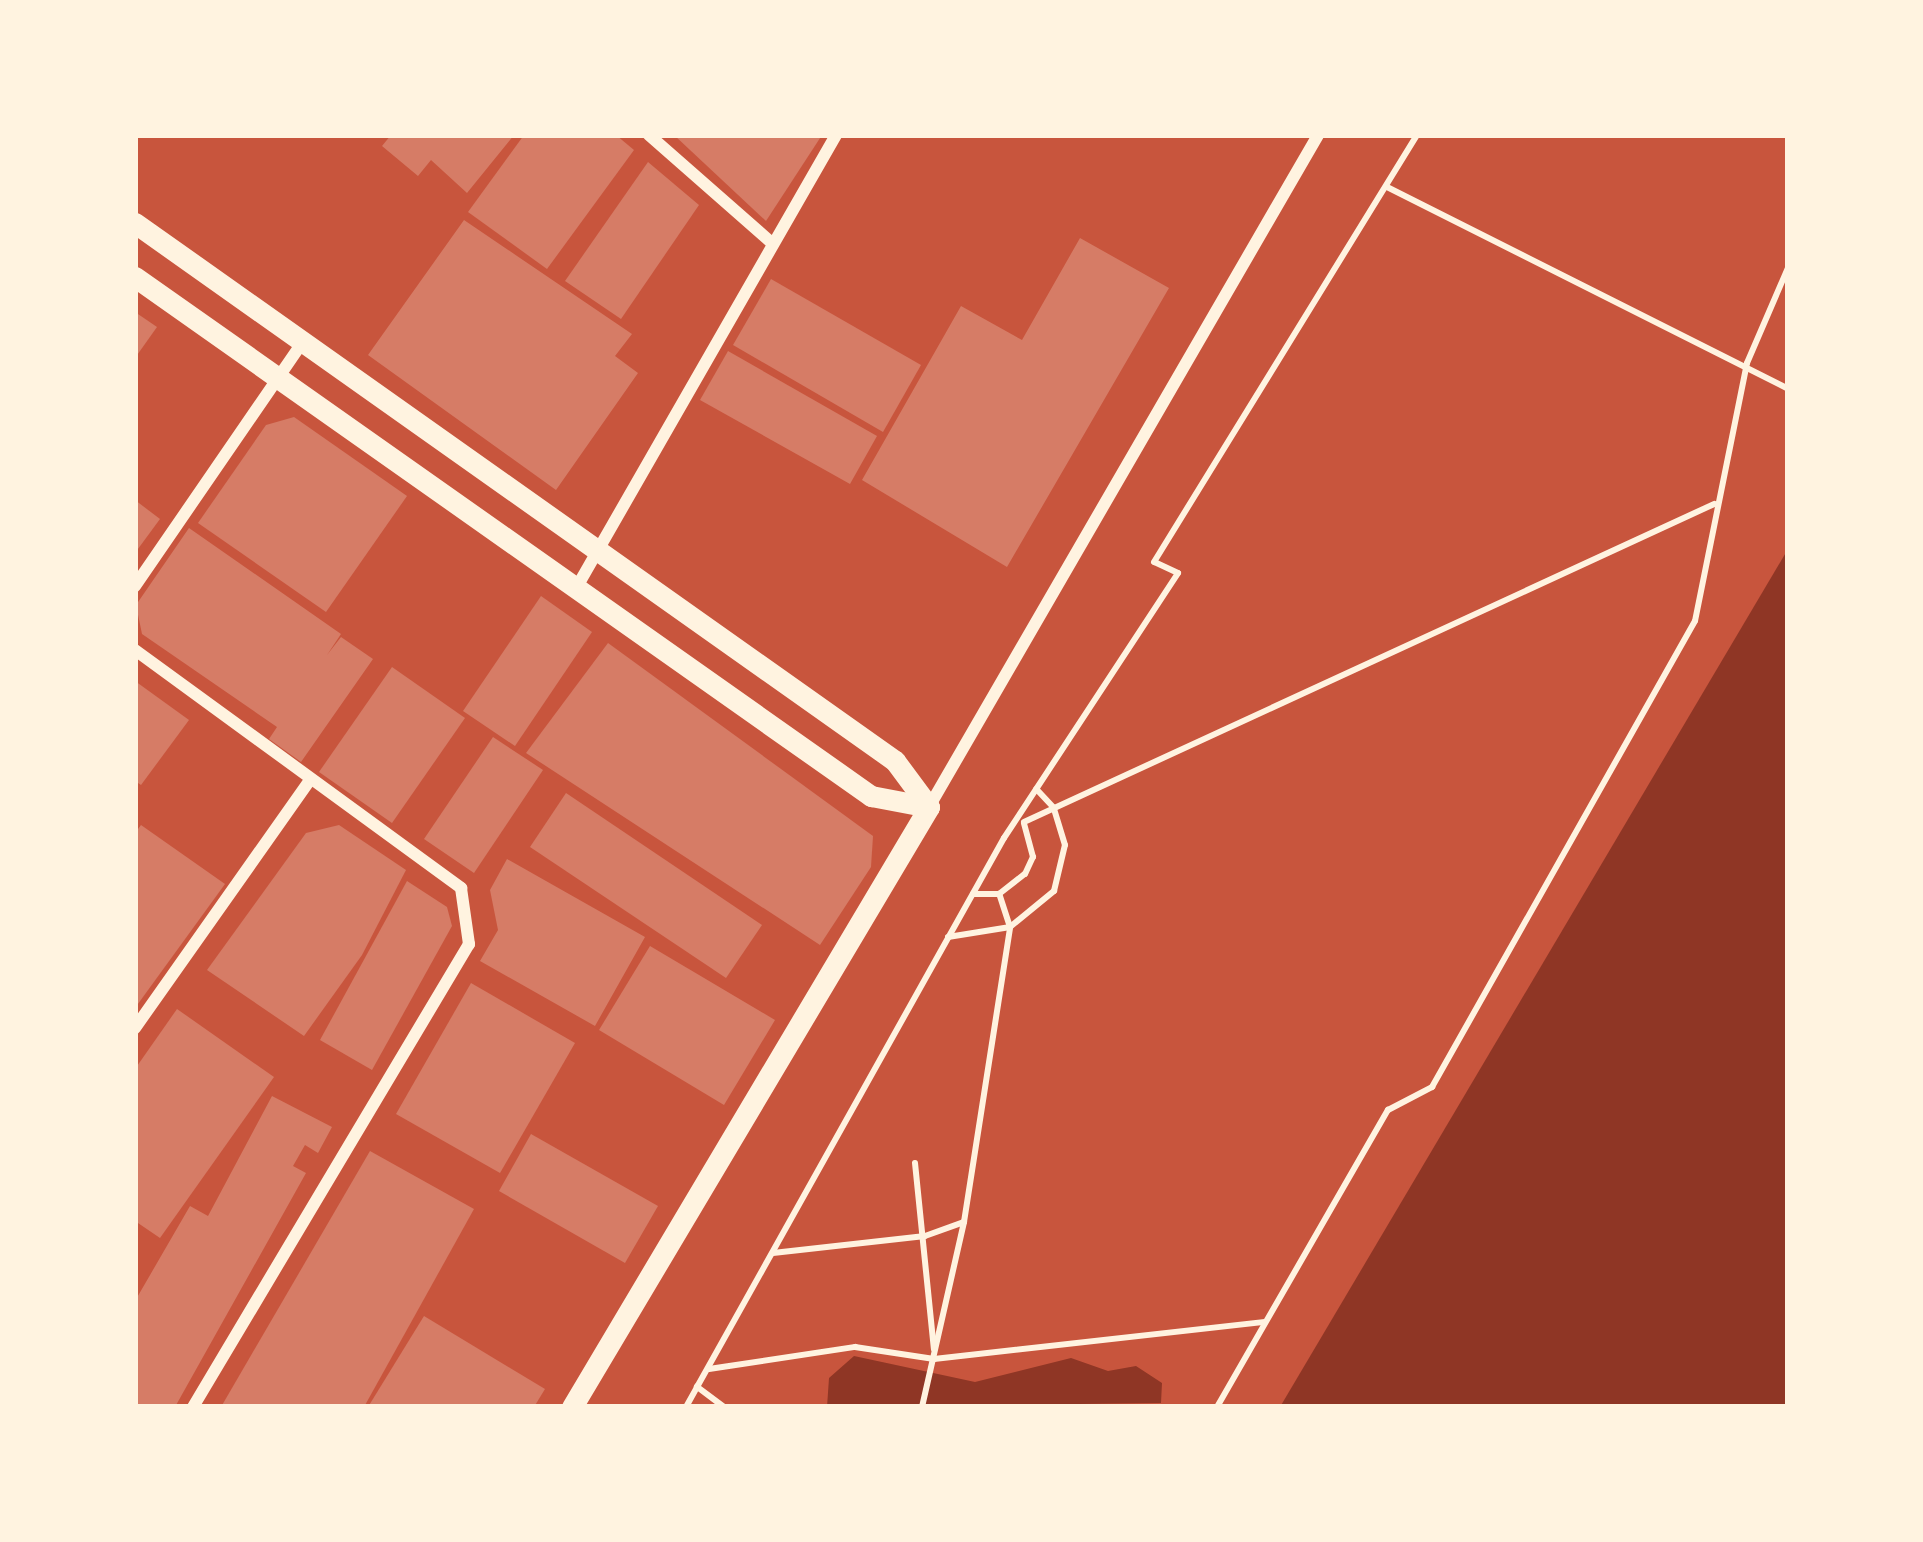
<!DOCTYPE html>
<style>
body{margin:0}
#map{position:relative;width:1923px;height:1542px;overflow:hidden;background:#c8553d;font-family:Helvetica,sans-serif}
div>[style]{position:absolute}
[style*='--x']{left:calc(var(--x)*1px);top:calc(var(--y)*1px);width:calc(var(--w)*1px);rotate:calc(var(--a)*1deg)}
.water>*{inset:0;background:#8f3625}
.building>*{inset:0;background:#d67c66}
.path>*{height:6px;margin:-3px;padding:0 3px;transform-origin:3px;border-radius:3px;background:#fff3e0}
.minor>*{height:12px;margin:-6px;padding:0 6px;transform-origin:6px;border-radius:6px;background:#fff3e0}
.tertiary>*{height:21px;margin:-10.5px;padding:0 10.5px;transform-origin:10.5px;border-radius:10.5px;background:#fff3e0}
span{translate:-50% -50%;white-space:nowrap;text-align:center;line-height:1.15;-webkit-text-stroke:12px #fff3e0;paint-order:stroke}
.frame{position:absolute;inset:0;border:138px solid #fff3e0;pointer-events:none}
</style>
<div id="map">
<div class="water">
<div style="clip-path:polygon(1788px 549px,1788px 1407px,1280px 1407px)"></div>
<div style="clip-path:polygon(854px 1356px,975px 1382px,1071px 1358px,1108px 1371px,1136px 1366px,1162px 1383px,1161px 1403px,827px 1407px,829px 1378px)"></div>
</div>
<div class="building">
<div style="clip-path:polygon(391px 135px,514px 135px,467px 193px,431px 160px,418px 176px,382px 146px)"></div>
<div style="clip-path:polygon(524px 135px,616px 135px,634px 150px,547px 269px,468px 212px)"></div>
<div style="clip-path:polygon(674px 135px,822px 135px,766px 221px)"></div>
<div style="clip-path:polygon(648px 162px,699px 205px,621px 319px,565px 281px)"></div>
<div style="clip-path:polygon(464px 220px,632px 334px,615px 356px,638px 373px,556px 490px,368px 355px)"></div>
<div style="clip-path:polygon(1080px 238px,1169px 288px,1007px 567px,862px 480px,961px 306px,1022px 340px)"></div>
<div style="clip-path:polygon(771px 279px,921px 365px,883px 432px,733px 345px)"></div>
<div style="clip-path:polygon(135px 312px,157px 327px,135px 358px)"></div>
<div style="clip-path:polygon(728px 351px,877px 436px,850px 484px,700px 400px)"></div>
<div style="clip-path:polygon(294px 417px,407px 496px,326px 612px,198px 523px,266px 425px)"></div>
<div style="clip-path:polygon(135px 500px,160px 519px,135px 553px)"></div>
<div style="clip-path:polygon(189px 528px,341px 634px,327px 655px,341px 637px,373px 659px,301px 762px,269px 739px,277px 727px,142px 634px,136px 605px)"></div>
<div style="clip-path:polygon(541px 596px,592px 632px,515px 746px,463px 711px)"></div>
<div style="clip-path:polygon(608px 643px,873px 836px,871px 867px,820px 945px,526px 753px)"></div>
<div style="clip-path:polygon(392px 667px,465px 718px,392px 823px,319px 772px)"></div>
<div style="clip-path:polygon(135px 681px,189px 720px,141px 785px,135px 781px)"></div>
<div style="clip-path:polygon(493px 737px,543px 770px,474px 873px,424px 839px)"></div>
<div style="clip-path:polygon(566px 793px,762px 925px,726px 978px,530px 847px)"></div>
<div style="clip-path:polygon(141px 825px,225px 884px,135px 1008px,135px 833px)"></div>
<div style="clip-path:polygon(339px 825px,406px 870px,362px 955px,304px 1036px,207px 970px,306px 833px)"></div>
<div style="clip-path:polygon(507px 859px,645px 937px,595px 1026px,480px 961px,498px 930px,490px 890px)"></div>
<div style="clip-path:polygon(407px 881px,447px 907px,452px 926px,372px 1070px,320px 1040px)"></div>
<div style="clip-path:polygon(650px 946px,775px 1020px,724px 1105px,599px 1030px)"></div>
<div style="clip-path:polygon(471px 983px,575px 1043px,500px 1173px,396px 1114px)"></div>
<div style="clip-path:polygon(177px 1009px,274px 1077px,160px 1238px,135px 1221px,135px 1069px)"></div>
<div style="clip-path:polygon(272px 1096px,332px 1127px,318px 1153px,305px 1145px,293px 1166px,306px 1173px,175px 1407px,137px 1407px,135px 1301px,190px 1206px,208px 1216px)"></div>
<div style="clip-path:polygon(531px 1134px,658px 1206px,625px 1263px,499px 1191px)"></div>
<div style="clip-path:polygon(370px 1151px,474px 1209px,364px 1407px,221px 1407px)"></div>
<div style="clip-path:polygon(424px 1316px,545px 1389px,534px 1407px,368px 1407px)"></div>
</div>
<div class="path">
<div style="--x:1387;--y:187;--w:449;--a:26.7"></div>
<div style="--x:1024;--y:822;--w:760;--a:-24.74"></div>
<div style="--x:973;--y:894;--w:26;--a:0"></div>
<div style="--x:999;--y:894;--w:33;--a:-38"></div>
<div style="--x:1025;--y:874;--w:19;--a:-65"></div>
<div style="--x:1033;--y:857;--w:35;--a:-105"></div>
<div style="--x:948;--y:937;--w:63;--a:-9.2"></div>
<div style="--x:1010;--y:927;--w:57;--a:-39.3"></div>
<div style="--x:1054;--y:891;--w:47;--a:-76.6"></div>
<div style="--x:1065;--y:845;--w:39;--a:-107"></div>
<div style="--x:1054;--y:808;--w:26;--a:-133"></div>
<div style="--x:915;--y:1163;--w:187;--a:84.2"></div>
<div style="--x:773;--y:1253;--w:153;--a:-6.4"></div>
<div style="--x:925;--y:1236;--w:41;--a:-19.7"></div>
<div style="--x:709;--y:1369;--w:148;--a:-8.6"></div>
<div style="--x:855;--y:1347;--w:80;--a:8.6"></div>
<div style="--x:934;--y:1359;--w:333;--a:-6.4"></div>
<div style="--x:686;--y:1407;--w:23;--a:-61"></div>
<div style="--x:724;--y:1407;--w:34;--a:-143"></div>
<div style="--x:697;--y:1387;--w:629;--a:-60.79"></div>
<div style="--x:1004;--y:838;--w:317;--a:-56.7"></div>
<div style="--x:1178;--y:573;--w:26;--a:-155"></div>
<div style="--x:1154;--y:562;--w:501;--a:-58.37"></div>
<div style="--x:922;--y:1407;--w:190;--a:-77.2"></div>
<div style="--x:964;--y:1222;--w:299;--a:-81.1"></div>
<div style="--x:1010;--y:927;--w:35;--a:-108"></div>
<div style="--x:1217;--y:1407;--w:343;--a:-60.1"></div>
<div style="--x:1388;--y:1110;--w:50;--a:-27.6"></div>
<div style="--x:1432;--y:1087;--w:535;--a:-60.56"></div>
<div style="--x:1695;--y:621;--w:263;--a:-78.6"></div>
<div style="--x:1747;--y:363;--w:103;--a:-66.7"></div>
</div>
<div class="minor">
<div style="--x:649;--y:135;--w:165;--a:41.3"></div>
<div style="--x:578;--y:585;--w:519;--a:-60.17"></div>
<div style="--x:135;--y:586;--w:295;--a:-55.5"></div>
<div style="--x:135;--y:650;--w:404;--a:36.1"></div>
<div style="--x:461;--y:888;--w:57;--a:81.9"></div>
<div style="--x:469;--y:944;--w:539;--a:120.8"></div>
<div style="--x:929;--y:807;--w:776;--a:-59.93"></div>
<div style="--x:135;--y:1028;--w:304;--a:-54.8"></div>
</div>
<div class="tertiary">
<div style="--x:135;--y:223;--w:931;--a:35.29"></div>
<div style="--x:895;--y:761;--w:57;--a:53.5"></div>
<div style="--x:135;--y:277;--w:901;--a:35.19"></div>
<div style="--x:871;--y:796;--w:59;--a:10.7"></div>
<div style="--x:572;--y:1407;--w:698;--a:-59.25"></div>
</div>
<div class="frame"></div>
</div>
